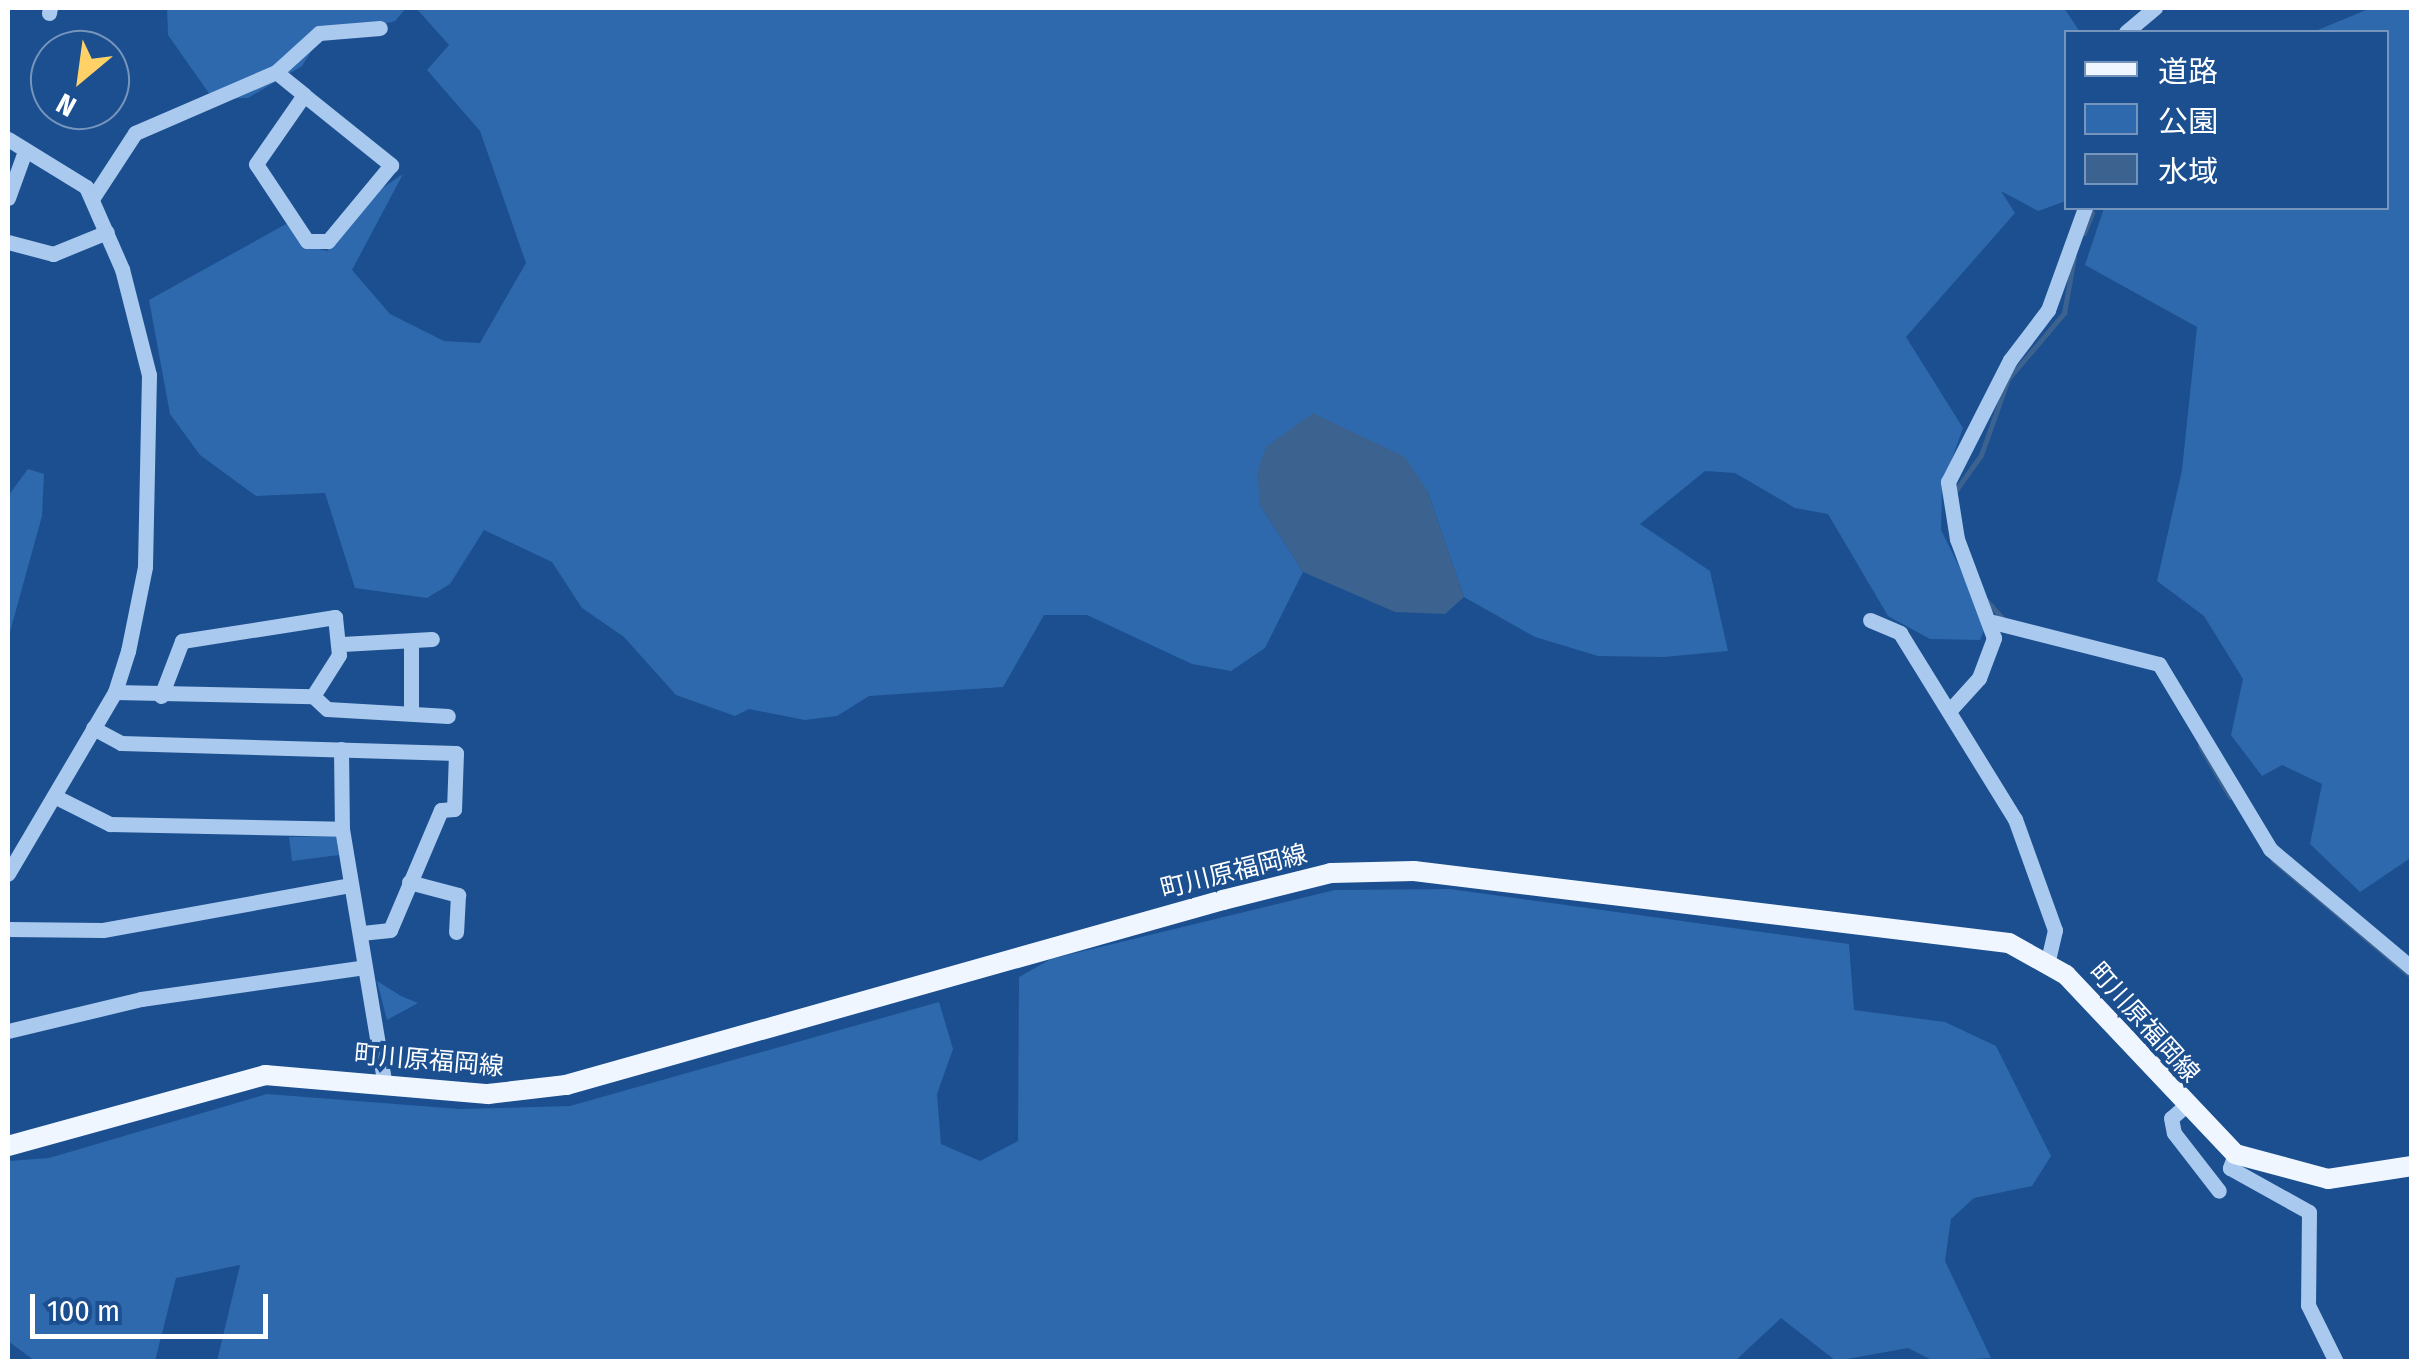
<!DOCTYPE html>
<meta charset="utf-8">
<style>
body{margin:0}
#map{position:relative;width:2419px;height:1369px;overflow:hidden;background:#1b4f8f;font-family:"Fira Sans Condensed","Noto Sans JP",sans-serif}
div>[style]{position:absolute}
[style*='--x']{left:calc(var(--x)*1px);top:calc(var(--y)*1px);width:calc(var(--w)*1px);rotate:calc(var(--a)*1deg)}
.green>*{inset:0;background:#2e69ad}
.water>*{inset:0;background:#3c6290}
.stream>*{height:5px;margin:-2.5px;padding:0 2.5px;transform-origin:2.5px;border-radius:2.5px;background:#3c6290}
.minor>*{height:15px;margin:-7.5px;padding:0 7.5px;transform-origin:7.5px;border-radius:7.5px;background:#a9c9ee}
.major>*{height:20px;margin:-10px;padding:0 10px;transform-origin:10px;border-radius:10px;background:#f0f6ff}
span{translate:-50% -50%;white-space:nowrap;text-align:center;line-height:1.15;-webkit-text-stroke:8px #1b4f8f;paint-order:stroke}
.street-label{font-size:25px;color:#fff}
.frame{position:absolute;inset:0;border:10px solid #fff;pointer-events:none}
.legend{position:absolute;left:2064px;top:30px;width:325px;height:180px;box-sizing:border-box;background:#1b4f8f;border:2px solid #7695bc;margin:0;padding:12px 18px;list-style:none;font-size:30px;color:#fff}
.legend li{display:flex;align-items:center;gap:20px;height:50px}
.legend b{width:50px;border:2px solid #7695bc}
.north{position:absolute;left:30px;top:30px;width:100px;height:100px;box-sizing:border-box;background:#1b4f8f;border:2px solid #7695bc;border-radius:50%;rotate:209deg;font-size:28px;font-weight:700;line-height:40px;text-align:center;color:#fff}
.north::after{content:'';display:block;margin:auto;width:35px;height:45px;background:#ffd166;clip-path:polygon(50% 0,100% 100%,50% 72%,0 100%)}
.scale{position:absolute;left:30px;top:1294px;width:238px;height:45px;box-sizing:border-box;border:5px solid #fff;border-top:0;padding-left:12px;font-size:30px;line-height:35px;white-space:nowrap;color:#fff;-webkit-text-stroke:8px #1b4f8f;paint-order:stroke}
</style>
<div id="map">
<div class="green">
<div style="clip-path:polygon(167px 8px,406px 8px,395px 21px,317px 42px,302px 66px,248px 98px,213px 99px,168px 35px)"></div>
<div style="clip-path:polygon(416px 8px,2064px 8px,2080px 32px,2066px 32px,2066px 201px,2038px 211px,2001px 191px,2015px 213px,1906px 337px,1963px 428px,1942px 486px,1941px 530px,1987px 623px,1980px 640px,1930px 639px,1888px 616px,1828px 514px,1795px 508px,1735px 473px,1705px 471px,1640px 524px,1710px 571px,1728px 651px,1664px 657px,1598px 656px,1535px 637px,1464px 597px,1427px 490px,1260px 505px,1303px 572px,1265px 648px,1231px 671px,1192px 664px,1087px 615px,1044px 615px,1003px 687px,869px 696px,837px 716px,805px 720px,749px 709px,735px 716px,676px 695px,624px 637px,582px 608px,552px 562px,484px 530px,450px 584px,427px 598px,355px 588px,325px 493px,256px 496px,200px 455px,170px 414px,149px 300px,286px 224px,308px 247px,328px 251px,366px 199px,403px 174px,352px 270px,390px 314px,444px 341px,480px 343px,526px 263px,480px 131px,427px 70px,449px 45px)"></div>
<div style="clip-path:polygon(2371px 8px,2412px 8px,2412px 857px,2360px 892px,2310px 844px,2322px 784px,2282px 765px,2262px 776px,2231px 735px,2243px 679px,2204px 616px,2157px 581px,2182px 470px,2197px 327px,2085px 265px,2104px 208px,2386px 208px,2386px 32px,2313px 32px)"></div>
<div style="clip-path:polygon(28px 469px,44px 474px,42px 516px,8px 639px,8px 496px)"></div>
<div style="clip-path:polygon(336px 836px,339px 855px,292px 861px,289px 837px)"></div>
<div style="clip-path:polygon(1450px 889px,1849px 944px,1854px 1010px,1945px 1022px,1996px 1046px,2051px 1156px,2032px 1186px,1974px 1198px,1951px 1219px,1945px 1261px,1991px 1358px,1934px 1361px,1908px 1348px,1836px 1361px,1781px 1318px,1734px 1362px,217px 1361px,240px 1265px,176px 1278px,155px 1361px,35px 1361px,8px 1341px,8px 1161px,49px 1158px,267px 1094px,460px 1109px,570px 1106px,939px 1002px,953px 1049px,937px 1094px,941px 1144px,980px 1161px,1018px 1141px,1019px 977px,1051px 959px,1335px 890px)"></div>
<div style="clip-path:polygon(377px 981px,401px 996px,418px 1003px,387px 1020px)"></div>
</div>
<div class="water">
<div style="clip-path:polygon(1313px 413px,1405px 457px,1427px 490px,1464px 597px,1445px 614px,1395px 612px,1303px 572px,1260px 505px,1257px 473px,1266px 447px)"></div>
</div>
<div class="stream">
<div style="--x:2084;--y:233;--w:22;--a:-68"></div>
<div style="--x:1956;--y:490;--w:43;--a:-54.5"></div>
<div style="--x:1981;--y:455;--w:81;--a:-70.4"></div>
<div style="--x:2008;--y:379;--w:87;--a:-49.7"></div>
<div style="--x:2064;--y:313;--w:57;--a:-79.9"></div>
<div style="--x:1987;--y:601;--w:24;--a:48"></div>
<div style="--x:2200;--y:746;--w:59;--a:59.5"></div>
<div style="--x:2273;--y:860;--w:182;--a:40.1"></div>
</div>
<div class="minor">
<div style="--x:49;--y:13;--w:5;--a:-79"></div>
<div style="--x:2126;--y:32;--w:38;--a:-40"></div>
<div style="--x:276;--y:72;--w:58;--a:-42.2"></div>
<div style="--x:319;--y:33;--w:61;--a:-4.7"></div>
<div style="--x:8;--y:139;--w:92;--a:31.6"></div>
<div style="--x:86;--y:187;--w:90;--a:66.3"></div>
<div style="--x:122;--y:269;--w:109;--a:75.7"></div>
<div style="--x:149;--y:375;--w:192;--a:91.2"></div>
<div style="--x:145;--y:567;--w:86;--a:101.4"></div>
<div style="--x:128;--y:651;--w:43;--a:107.6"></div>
<div style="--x:115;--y:692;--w:211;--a:120.5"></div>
<div style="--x:8;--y:198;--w:50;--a:-70.1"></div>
<div style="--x:92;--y:199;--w:79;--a:-56.9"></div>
<div style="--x:135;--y:133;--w:154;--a:-23.4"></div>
<div style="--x:276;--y:72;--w:36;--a:39"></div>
<div style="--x:304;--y:95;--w:112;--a:38.8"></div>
<div style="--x:391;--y:165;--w:99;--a:129.7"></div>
<div style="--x:328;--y:241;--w:21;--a:180"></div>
<div style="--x:307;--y:241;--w:92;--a:-123.5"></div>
<div style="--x:256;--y:164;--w:84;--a:-55.2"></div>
<div style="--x:8;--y:242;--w:47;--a:14.9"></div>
<div style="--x:53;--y:254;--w:58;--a:-22.2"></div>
<div style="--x:1870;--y:620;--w:33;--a:23"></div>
<div style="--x:1900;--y:633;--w:219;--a:58.3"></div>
<div style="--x:2015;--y:819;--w:118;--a:70.2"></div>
<div style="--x:2055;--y:930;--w:32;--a:103"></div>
<div style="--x:1993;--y:622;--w:171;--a:14.2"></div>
<div style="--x:2159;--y:664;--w:216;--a:59"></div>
<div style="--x:2270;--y:849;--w:185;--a:40"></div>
<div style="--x:411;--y:642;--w:71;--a:90"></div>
<div style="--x:342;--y:644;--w:90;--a:-3.2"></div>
<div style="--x:115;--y:692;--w:198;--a:1.2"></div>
<div style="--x:313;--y:696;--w:19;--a:43"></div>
<div style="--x:327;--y:709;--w:121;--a:3.3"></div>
<div style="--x:161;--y:696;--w:59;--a:-69.1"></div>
<div style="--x:182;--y:641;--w:155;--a:-8.9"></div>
<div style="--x:335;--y:617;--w:38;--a:84"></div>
<div style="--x:339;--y:655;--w:49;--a:122.4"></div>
<div style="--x:1950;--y:710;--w:43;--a:-47.8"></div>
<div style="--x:1979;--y:678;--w:43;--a:-69.4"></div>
<div style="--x:1994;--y:638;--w:106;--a:-110.5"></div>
<div style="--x:1957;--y:539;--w:58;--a:-99"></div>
<div style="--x:1948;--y:482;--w:137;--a:-63.1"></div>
<div style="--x:2010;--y:360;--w:63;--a:-52.8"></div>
<div style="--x:2048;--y:310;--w:109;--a:-70.1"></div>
<div style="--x:93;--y:728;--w:32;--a:28"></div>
<div style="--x:121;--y:743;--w:335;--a:1.7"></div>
<div style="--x:456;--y:753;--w:56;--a:92"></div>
<div style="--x:454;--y:809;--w:13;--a:176"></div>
<div style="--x:441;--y:810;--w:130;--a:113"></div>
<div style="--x:390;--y:930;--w:30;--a:174"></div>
<div style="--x:341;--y:749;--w:80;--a:89.3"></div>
<div style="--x:54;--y:796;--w:63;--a:26.6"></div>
<div style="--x:110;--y:824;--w:232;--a:1.2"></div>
<div style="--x:342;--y:829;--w:261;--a:80.5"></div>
<div style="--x:409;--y:882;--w:51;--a:14.9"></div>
<div style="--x:458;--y:895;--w:37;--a:93"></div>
<div style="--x:8;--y:929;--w:95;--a:0.6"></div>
<div style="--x:103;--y:930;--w:252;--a:-10.3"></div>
<div style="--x:8;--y:1031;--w:137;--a:-13.5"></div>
<div style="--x:141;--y:999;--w:226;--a:-8.1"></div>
<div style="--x:2185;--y:1106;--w:18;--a:139"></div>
<div style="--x:2171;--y:1118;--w:15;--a:79"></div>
<div style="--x:2174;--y:1133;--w:73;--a:52.2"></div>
<div style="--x:2235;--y:1154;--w:15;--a:110"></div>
<div style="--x:2230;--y:1168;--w:90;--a:29.1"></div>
<div style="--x:2309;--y:1212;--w:93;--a:90.6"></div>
<div style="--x:2308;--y:1305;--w:64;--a:63.8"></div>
</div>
<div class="major">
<div style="--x:8;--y:1146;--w:267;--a:-15.4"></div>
<div style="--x:265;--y:1075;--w:224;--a:4.9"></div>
<div style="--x:488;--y:1094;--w:79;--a:-6.6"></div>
<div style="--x:566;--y:1085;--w:683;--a:-15.73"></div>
<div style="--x:1223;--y:900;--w:111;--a:-14"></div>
<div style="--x:1331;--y:873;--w:83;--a:-1.4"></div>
<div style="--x:1414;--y:871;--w:599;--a:6.9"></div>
<div style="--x:2009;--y:943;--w:65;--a:29.3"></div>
<div style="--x:2066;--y:975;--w:246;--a:46.6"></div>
<div style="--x:2235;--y:1154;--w:96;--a:15"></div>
<div style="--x:2328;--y:1179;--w:85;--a:-8.8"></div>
</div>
<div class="street-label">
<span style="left:1234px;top:872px;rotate:-14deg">町川原福岡線</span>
<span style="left:2144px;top:1023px;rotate:48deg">町川原福岡線</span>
<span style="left:429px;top:1061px;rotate:5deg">町川原福岡線</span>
</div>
<div class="frame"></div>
<ul class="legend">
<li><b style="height:12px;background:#f0f6ff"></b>道路</li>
<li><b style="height:28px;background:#2e69ad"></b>公園</li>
<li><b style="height:28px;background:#3c6290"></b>水域</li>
</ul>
<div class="north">N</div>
<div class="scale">100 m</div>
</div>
